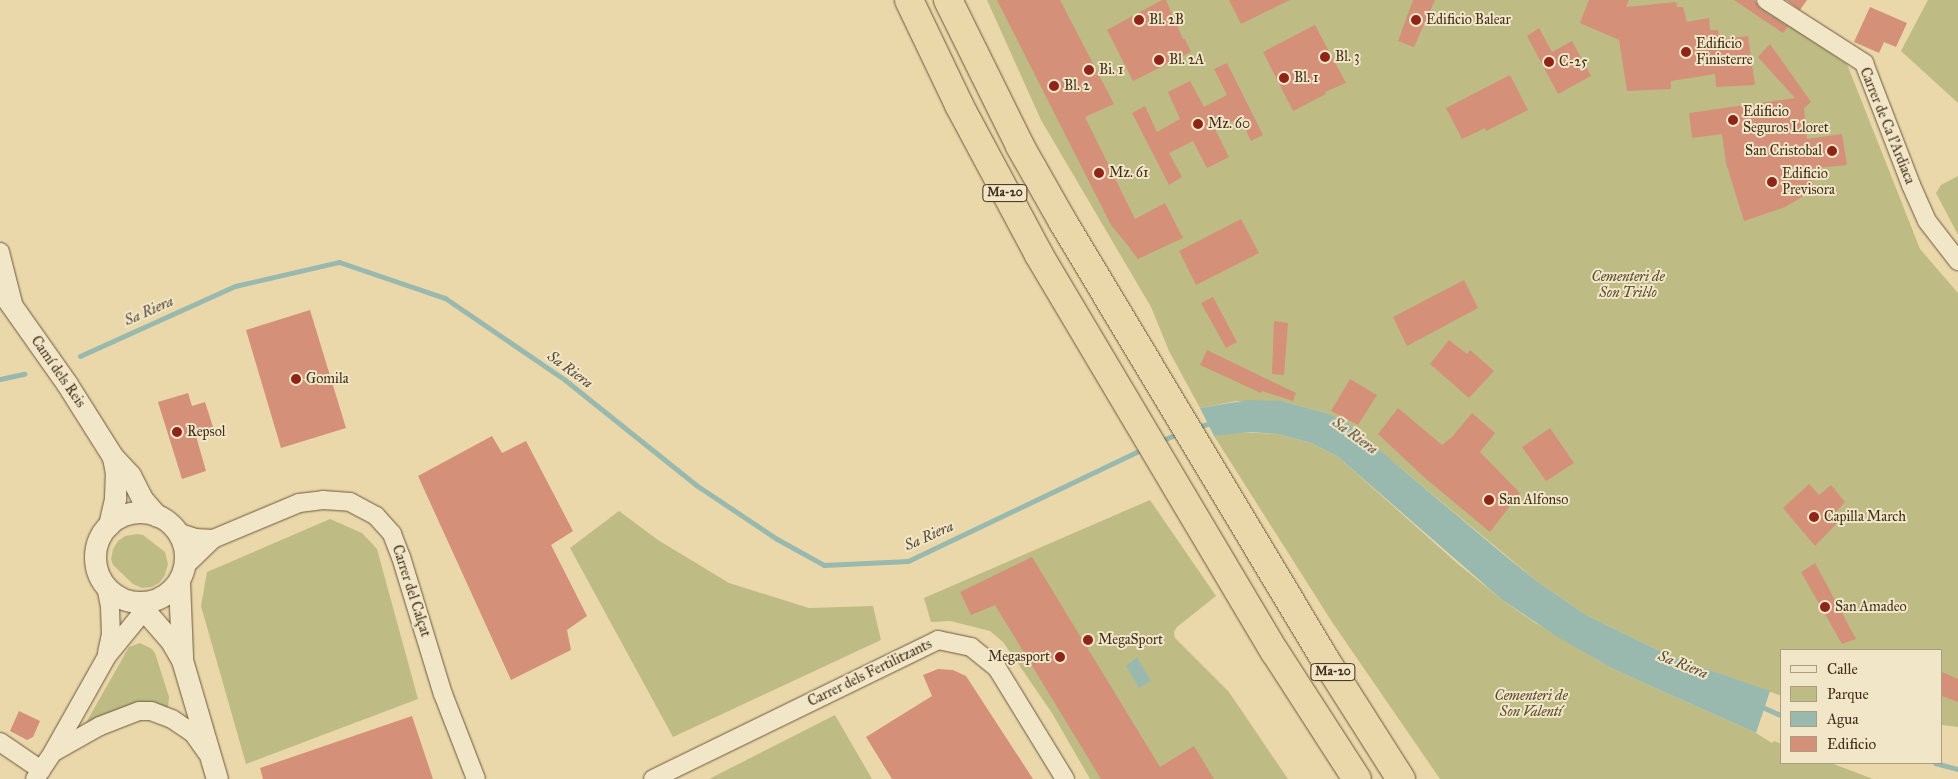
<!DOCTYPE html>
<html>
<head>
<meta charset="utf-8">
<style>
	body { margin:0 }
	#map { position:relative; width:1958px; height:779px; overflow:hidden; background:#ebd8aa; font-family:"IM FELL Great Primer",serif }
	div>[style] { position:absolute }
	.green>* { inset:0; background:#bebc84 }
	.water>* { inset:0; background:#99b9ae }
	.stream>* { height:5px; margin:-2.5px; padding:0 2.5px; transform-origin:2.5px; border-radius:2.5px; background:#99b9ae }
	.building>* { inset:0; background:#d49078 }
	.roads { filter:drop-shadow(0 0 1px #6c583c) drop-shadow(0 0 1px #6c583c) }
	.minor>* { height:18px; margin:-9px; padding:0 9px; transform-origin:9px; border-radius:9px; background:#f2e6c8 }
	.tertiary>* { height:21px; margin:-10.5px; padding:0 10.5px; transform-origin:10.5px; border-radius:10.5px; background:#f2e6c8 }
	.tertiary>.ring { margin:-10.5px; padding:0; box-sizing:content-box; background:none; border:21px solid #f2e6c8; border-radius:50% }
	.motorway>* { height:28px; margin:-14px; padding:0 14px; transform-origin:14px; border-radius:14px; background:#ebd8aa }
	.dots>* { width:14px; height:14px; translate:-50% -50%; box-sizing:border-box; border:2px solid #f2e6c8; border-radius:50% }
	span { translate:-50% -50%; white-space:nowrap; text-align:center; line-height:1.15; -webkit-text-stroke:4px #f2e6c8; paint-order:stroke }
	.shield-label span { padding:1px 4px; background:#f2e6c8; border:1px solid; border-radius:4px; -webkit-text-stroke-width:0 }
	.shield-label { font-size:12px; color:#412d18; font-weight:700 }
	.poi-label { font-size:14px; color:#412d18 }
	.left { translate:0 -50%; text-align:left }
	.right { translate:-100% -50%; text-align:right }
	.street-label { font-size:14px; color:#412d18 }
	.park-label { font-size:14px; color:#5a4a2e; font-style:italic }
	.water-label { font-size:15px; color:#534936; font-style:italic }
	.legend { position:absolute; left:1780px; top:649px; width:162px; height:115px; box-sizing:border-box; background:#f2e6c8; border:1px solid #ab9c82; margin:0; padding:6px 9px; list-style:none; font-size:15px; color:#412d18 }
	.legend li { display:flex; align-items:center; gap:10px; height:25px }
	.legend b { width:25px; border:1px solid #ab9c82 }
</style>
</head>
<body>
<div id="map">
	<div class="green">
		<i style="clip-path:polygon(987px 0,1750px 0,1847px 64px,1920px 249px,1958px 293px,1958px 727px,1942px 725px,1942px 650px,1782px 650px,1782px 696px,1672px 657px,1586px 615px,1538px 582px,1396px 464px,1326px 413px,1282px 401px,1237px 401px,1200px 408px,1169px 351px,1151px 307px,1041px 120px)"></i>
		<i style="clip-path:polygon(1928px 0,1958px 0,1958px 103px,1901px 51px)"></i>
		<i style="clip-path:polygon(1958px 176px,1958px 235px,1936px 193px,1941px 185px)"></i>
		<i style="clip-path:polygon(1238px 432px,1278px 434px,1311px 443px,1337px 456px,1457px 563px,1501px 599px,1534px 622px,1615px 670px,1756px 733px,1772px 743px,1774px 741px,1782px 744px,1782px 763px,1831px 763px,1873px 779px,1440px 779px,1332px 622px,1214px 436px)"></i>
		<i style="clip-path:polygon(1150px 500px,1216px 596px,1177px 627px,1174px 632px,1175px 638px,1229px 692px,1288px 779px,1090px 779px,1052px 713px,1003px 642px,990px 631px,950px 621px,931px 622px,924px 598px)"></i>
		<i style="clip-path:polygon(619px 511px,658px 540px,729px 583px,809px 608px,873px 606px,881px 640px,673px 737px,570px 548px)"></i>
		<i style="clip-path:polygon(330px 519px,362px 533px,377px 549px,418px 699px,246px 764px,201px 606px,207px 572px)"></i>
		<i style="clip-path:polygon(137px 534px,143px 535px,165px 552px,168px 564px,165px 575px,160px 582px,152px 587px,142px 588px,133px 584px,113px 565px,111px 559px,113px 549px,118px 541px,125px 536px)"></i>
		<i style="clip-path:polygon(140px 643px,152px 649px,155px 653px,169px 697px,168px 710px,83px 728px,129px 647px)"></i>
		<i style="clip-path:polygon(835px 715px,872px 779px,709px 779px)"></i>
	</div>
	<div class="water">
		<i style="clip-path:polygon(1248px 400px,1282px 401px,1326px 413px,1346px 422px,1503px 554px,1538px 582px,1586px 615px,1672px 657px,1770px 691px,1756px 733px,1615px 670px,1556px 636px,1501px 599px,1337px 456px,1311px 443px,1278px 434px,1250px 432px,1214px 436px,1200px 408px)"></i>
		<i style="clip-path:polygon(1137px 657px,1151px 681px,1139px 688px,1126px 666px)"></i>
	</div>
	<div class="stream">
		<i style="left:80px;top:356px;width:170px;rotate:-24.3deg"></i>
		<i style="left:235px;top:286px;width:107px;rotate:-13deg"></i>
		<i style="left:339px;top:262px;width:112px;rotate:18.8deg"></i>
		<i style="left:445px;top:298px;width:145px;rotate:34.3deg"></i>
		<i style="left:565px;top:380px;width:168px;rotate:38.7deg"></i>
		<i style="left:696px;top:485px;width:97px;rotate:33.7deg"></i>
		<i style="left:777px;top:539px;width:54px;rotate:29deg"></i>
		<i style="left:824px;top:565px;width:84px;rotate:-2.7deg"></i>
		<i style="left:908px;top:561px;width:263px;rotate:-25.5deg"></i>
		<i style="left:0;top:379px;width:25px;rotate:-12deg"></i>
		<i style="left:1195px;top:428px;width:19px;rotate:-18deg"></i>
		<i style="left:1160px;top:441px;width:22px;rotate:-22deg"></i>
		<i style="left:1760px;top:706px;width:24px;rotate:24deg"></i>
		<i style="left:1935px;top:763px;width:24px;rotate:15deg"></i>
	</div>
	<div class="building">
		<i style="clip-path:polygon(997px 0,1060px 0,1114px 104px,1085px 117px,1135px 219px,1165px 203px,1183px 238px,1138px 259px,1129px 247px,1111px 225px)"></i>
		<i style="clip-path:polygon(1162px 0,1166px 0,1183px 39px,1185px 39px,1191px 52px,1133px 81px,1107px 30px)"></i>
		<i style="clip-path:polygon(1229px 0,1290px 0,1241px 24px)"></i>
		<i style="clip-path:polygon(1413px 0,1435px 0,1414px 47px,1398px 41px)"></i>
		<i style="clip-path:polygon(1589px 0,1629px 0,1626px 7px,1676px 2px,1677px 7px,1683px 7px,1687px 22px,1709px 18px,1710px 30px,1718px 30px,1719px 39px,1748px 36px,1755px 85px,1716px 87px,1715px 74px,1671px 81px,1671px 89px,1627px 91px,1619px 40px,1580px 23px)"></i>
		<i style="clip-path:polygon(1734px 0,1755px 0,1760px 9px,1788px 27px,1783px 33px)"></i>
		<i style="clip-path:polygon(1786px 0,1807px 0,1800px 10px)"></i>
		<i style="clip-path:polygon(1870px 7px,1907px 23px,1896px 47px,1884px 42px,1879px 53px,1854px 42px)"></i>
		<i style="clip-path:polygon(1315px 25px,1346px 83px,1325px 92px,1326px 94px,1293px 111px,1263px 52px)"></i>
		<i style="clip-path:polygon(1539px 28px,1552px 52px,1572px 41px,1591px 76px,1558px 94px,1527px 36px)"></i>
		<i style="clip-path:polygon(1770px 44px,1811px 102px,1804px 108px,1807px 139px,1842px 134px,1847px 165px,1808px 169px,1814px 190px,1785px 207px,1744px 221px,1726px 163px,1722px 134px,1692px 138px,1689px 113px,1795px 98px,1758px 57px)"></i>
		<i style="clip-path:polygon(1227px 63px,1263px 135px,1251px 141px,1240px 118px,1215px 129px,1229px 157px,1207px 168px,1193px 141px,1169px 153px,1182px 177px,1169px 185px,1132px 113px,1145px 106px,1157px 132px,1180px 119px,1168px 92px,1190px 81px,1204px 107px,1227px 95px,1214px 69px)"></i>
		<i style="clip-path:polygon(1510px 75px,1528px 110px,1486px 131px,1485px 128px,1462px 139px,1446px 108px)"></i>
		<i style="clip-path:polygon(1241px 219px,1259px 253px,1196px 285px,1179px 251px)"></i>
		<i style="clip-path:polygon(1464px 280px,1478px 308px,1407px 346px,1393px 317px)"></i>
		<i style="clip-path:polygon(1213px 297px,1237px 342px,1226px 348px,1201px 303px)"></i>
		<i style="clip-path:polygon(310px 310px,346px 428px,281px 448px,246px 330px)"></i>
		<i style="clip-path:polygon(1274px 321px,1288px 323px,1284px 375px,1272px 374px)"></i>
		<i style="clip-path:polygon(1449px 340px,1467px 354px,1470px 350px,1494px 371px,1469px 398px,1430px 364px)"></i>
		<i style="clip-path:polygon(1207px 350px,1296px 393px,1293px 401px,1262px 391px,1261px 393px,1200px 365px)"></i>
		<i style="clip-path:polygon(1350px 379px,1377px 395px,1358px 425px,1331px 411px)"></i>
		<i style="clip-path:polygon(188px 393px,192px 406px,205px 402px,214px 430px,196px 436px,206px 471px,182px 479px,158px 402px)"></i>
		<i style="clip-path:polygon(1398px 408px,1442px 445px,1452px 437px,1472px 413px,1495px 433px,1480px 452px,1520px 493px,1490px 532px,1425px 478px,1378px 434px)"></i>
		<i style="clip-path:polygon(1550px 428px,1574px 463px,1546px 481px,1522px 447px)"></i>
		<i style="clip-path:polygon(492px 436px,502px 453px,526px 441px,573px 531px,551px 545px,587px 616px,567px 630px,571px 650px,511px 680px,418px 476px)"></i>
		<i style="clip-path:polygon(1809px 484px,1819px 495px,1831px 485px,1845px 502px,1834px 514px,1840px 520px,1815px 546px,1783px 508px)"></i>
		<i style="clip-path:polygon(1032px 557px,1160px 767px,1194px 746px,1214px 779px,1101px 779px,995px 605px,971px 615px,960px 592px)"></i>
		<i style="clip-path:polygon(1815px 563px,1856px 639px,1842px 644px,1801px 572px)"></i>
		<i style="clip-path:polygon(938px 669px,953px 670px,966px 676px,1033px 779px,892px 779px,866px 737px,932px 696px,923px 675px)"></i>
		<i style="clip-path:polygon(1942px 672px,1958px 679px,1958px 702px,1942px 696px)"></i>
		<i style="clip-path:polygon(19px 711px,40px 721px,33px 737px,27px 740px,10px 731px)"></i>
		<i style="clip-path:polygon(412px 716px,433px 779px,263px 779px,260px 768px)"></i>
	</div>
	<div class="roads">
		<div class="minor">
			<i style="left:1766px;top:0;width:117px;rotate:32.7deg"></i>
			<i style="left:1864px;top:63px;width:131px;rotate:68.9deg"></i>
			<i style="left:1911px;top:185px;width:39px;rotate:66deg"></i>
			<i style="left:1927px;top:221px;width:51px;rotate:52.2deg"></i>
			<i style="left:0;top:252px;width:53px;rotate:75.7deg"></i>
			<i style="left:177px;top:532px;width:19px;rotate:18deg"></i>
			<i style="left:195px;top:538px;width:18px;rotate:3deg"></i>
			<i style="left:184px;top:567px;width:40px;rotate:-44deg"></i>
			<i style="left:213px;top:539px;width:93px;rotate:-22.7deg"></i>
			<i style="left:299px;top:503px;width:24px;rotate:-7deg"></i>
			<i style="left:323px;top:500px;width:27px;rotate:4deg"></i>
			<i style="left:350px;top:502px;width:30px;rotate:28deg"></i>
			<i style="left:376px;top:516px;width:24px;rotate:48deg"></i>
			<i style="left:392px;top:534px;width:25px;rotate:69deg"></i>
			<i style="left:401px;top:557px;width:143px;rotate:73deg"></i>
			<i style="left:443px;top:694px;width:91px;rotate:68.8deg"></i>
			<i style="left:106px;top:586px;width:21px;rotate:79deg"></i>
			<i style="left:110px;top:607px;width:27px;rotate:88deg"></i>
			<i style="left:111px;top:634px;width:19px;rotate:102deg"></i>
			<i style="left:0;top:742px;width:50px;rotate:34.3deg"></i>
			<i style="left:54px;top:752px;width:53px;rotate:-29.5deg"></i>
			<i style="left:100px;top:726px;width:42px;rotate:-21deg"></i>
			<i style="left:139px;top:711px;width:12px"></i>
			<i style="left:151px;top:711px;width:22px;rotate:21deg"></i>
			<i style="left:172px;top:719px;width:25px;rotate:34deg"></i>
			<i style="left:193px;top:733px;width:24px;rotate:55deg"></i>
			<i style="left:35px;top:779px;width:32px;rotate:-56deg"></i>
			<i style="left:53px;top:752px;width:110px;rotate:-60.6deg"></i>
			<i style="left:107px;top:656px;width:71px;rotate:-50.7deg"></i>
			<i style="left:653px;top:779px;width:317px;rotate:-26deg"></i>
			<i style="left:938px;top:640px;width:34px;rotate:12deg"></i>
			<i style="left:971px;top:647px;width:33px;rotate:39deg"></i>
			<i style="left:997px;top:668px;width:130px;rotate:58.5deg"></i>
		</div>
		<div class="tertiary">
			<i style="left:0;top:289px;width:116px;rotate:54.8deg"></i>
			<i style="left:67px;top:384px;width:86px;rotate:57.8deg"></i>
			<i style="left:113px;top:457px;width:25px;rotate:47deg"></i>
			<i style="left:130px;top:475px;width:28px;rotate:63deg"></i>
			<i style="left:143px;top:500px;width:21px;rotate:49deg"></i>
			<i class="ring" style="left:95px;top:512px;width:69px;height:69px"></i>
			<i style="left:109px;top:525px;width:28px;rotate:-77deg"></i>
			<i style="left:115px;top:498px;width:25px;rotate:-88deg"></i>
			<i style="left:116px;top:473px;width:16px;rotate:-101deg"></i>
			<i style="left:179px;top:581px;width:76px;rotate:87.7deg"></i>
			<i style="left:138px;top:603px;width:50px;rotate:49deg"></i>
			<i style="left:171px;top:641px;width:22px;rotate:60deg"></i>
			<i style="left:182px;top:660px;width:124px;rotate:73.6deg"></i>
		</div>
		<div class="motorway">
			<i style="left:909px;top:0;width:116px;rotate:64.5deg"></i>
			<i style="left:959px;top:105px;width:170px;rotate:61.9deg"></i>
			<i style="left:1039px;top:255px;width:462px;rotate:59.3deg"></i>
			<i style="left:1275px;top:652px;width:151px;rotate:57.2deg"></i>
			<i style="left:948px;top:0;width:163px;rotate:63.7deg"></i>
			<i style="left:1020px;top:146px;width:87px;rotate:60.5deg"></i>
			<i style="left:1063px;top:222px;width:512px;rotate:59.07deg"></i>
			<i style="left:1326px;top:661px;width:140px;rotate:57.6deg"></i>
		</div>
	</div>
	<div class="dots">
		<i style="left:1139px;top:20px;background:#8f2418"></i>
		<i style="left:1416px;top:20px;background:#8f2418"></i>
		<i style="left:1686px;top:52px;background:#8f2418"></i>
		<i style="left:1325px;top:57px;background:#8f2418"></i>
		<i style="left:1159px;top:60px;background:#8f2418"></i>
		<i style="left:1549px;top:62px;background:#8f2418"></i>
		<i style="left:1089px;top:70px;background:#8f2418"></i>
		<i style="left:1284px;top:78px;background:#8f2418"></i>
		<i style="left:1054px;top:86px;background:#8f2418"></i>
		<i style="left:1733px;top:120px;background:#8f2418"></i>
		<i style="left:1198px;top:124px;background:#8f2418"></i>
		<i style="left:1832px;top:151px;background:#8f2418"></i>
		<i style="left:1099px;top:173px;background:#8f2418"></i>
		<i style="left:1772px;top:182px;background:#8f2418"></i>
		<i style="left:296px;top:379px;background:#8f2418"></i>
		<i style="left:177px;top:432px;background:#8f2418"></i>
		<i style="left:1489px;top:500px;background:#8f2418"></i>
		<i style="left:1814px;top:517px;background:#8f2418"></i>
		<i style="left:1825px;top:607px;background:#8f2418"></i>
		<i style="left:1088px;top:640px;background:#8f2418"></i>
		<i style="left:1060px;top:657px;background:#8f2418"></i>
	</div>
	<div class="shield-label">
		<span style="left:1005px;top:193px">Ma-20</span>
		<span style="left:1333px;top:672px">Ma-20</span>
	</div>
	<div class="poi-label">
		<span class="left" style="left:1149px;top:20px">Bl. 2B</span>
		<span class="left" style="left:1426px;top:20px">Edificio Balear</span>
		<span class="left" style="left:1696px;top:52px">Edificio<br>Finisterre</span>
		<span class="left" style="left:1335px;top:57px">Bl. 3</span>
		<span class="left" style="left:1169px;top:60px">Bl. 2A</span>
		<span class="left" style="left:1559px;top:62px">C-25</span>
		<span class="left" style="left:1099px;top:70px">Bi. 1</span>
		<span class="left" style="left:1294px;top:78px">Bl. 1</span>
		<span class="left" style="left:1064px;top:86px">Bl. 2</span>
		<span class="left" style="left:1743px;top:120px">Edificio<br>Seguros Lloret</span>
		<span class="left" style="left:1208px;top:124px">Mz. 60</span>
		<span class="right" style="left:1822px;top:151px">San Cristobal</span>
		<span class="left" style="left:1109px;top:173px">Mz. 61</span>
		<span class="left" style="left:1782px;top:182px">Edificio<br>Previsora</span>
		<span class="left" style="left:306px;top:379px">Gomila</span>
		<span class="left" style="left:187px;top:432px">Repsol</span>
		<span class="left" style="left:1499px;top:500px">San Alfonso</span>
		<span class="left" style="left:1824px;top:517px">Capilla March</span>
		<span class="left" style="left:1835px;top:607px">San Amadeo</span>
		<span class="left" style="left:1098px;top:640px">MegaSport</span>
		<span class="right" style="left:1050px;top:657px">Megasport</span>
	</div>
	<div class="street-label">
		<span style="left:1887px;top:126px;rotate:68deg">Carrer de Ca l'Ardiaca</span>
		<span style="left:58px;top:372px;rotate:55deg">Camí dels Reis</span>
		<span style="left:411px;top:591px;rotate:72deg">Carrer del Calçat</span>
		<span style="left:870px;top:673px;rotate:-26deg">Carrer dels Fertilitzants</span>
	</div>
	<div class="park-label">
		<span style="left:1628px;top:285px">Cementeri de<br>Son Tril·lo</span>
		<span style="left:1531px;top:704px">Cementeri de<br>Son Valentí</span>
	</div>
	<div class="water-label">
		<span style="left:149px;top:311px;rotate:-24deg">Sa Riera</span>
		<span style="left:570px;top:370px;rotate:36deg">Sa Riera</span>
		<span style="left:1355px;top:436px;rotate:36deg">Sa Riera</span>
		<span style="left:929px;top:536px;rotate:-24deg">Sa Riera</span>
		<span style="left:1683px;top:665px;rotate:22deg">Sa Riera</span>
	</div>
	<ul class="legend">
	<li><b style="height:6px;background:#f2e6c8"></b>Calle</li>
	<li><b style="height:14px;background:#bebc84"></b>Parque</li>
	<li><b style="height:14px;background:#99b9ae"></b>Agua</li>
	<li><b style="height:14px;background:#d49078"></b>Edificio</li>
	</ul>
</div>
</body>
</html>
